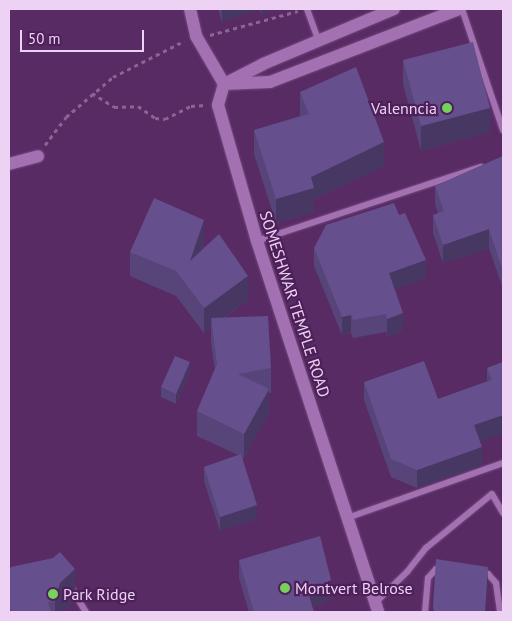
<!DOCTYPE html>
<html>
<head>
<meta charset="utf-8">
<style>
	body { margin:0 }
	#map { position:relative; width:512px; height:621px; overflow:hidden; background:#592b65; font-family:"PT Sans",sans-serif }
	div>[style] { position:absolute }
	.path>* { height:3px; margin-top:-1.5px; transform-origin:0; background:repeating-linear-gradient(90deg,#8b6395 0 4px,transparent 0 8px) }
	.roads { filter:drop-shadow(0 0 1px #72497c) drop-shadow(0 0 1px #72497c) }
	.service>* { height:6px; margin:-3px; padding:0 3px; transform-origin:3px; border-radius:3px; background:#a371b1 }
	.minor>* { height:12px; margin:-6px; padding:0 6px; transform-origin:6px; border-radius:6px; background:#a371b1 }
	.wall>* { inset:0; background:#574479 }
	.shaded-wall>* { inset:0; background:#473763 }
	.building>* { inset:0; background:#654f8d }
	.dots>* { width:14px; height:14px; translate:-50% -50%; box-sizing:border-box; border:2px solid #4e205a; border-radius:50% }
	span { translate:-50% -50%; white-space:nowrap; text-align:center; line-height:1.15; -webkit-text-stroke:4.5px #4e205a; paint-order:stroke }
	.poi-label { font-size:16px; color:#edd2f4 }
	.right { translate:-100% -50%; text-align:right }
	.left { translate:0 -50%; text-align:left }
	.street-label { font-size:16px; color:#edd2f4 }
	.frame { position:absolute; inset:0; border:10px solid #edd2f4; pointer-events:none }
	.scale { position:absolute; left:20px; top:30px; width:124px; height:22px; box-sizing:border-box; border:2px solid #edd2f4; border-top:0; padding-left:6px; font-size:15px; line-height:18px; white-space:nowrap; color:#edd2f4; -webkit-text-stroke:4px #4e205a; paint-order:stroke }
</style>
</head>
<body>
<div id="map">
	<div class="path">
		<i style="left:210px;top:35px;width:91px;rotate:-15.3deg"></i>
		<i style="left:92px;top:93px;width:26px;rotate:32deg"></i>
		<i style="left:114px;top:107px;width:24px;rotate:-2deg"></i>
		<i style="left:138px;top:106px;width:21px;rotate:35deg"></i>
		<i style="left:155px;top:118px;width:10px;rotate:6deg"></i>
		<i style="left:165px;top:119px;width:29px;rotate:-27deg"></i>
		<i style="left:191px;top:106px;width:14px;rotate:-4deg"></i>
		<i style="left:45px;top:145px;width:35px;rotate:-53deg"></i>
		<i style="left:66px;top:117px;width:62px;rotate:-40.4deg"></i>
		<i style="left:113px;top:77px;width:80px;rotate:-26.9deg"></i>
	</div>
	<div class="roads">
		<div class="service">
			<i style="left:307px;top:9px;width:33px;rotate:70deg"></i>
			<i style="left:462px;top:9px;width:128px;rotate:71.3deg"></i>
			<i style="left:257px;top:241px;width:236px;rotate:-18.3deg"></i>
			<i style="left:347px;top:518px;width:165px;rotate:-19.4deg"></i>
			<i style="left:481px;top:573px;width:7px;rotate:8deg"></i>
			<i style="left:488px;top:574px;width:12px;rotate:48deg"></i>
			<i style="left:496px;top:583px;width:29px;rotate:82deg"></i>
			<i style="left:69px;top:584px;width:33px;rotate:59deg"></i>
			<i style="left:375px;top:603px;width:45px;rotate:-44.1deg"></i>
			<i style="left:407px;top:572px;width:31px;rotate:-52deg"></i>
			<i style="left:426px;top:548px;width:85px;rotate:-39.3deg"></i>
			<i style="left:492px;top:494px;width:22px;rotate:60deg"></i>
			<i style="left:425px;top:612px;width:34px;rotate:-85deg"></i>
			<i style="left:428px;top:578px;width:12px;rotate:-48deg"></i>
			<i style="left:436px;top:569px;width:7px;rotate:8deg"></i>
		</div>
		<div class="minor">
			<i style="left:190px;top:9px;width:28px;rotate:77deg"></i>
			<i style="left:196px;top:36px;width:56px;rotate:59.7deg"></i>
			<i style="left:224px;top:84px;width:22px;rotate:106deg"></i>
			<i style="left:218px;top:105px;width:141px;rotate:74deg"></i>
			<i style="left:257px;top:241px;width:390px;rotate:71.9deg"></i>
			<i style="left:228px;top:82px;width:39px;rotate:-27deg"></i>
			<i style="left:263px;top:64px;width:142px;rotate:-22.8deg"></i>
			<i style="left:224px;top:84px;width:46px;rotate:-2.5deg"></i>
			<i style="left:270px;top:82px;width:203px;rotate:-21.1deg"></i>
			<i style="left:9px;top:164px;width:30px;rotate:-15deg"></i>
		</div>
	</div>
	<div class="wall">
		<i style="clip-path:polygon(218px 9px,276px 9px,261px 14px,259px 9px,222px 22px)"></i>
		<i style="clip-path:polygon(403px 60px,490px 132px,421px 151px,403px 84px)"></i>
		<i style="clip-path:polygon(300px 92px,384px 166px,314px 199px,314px 212px,276px 223px,254px 154px,254px 130px,300px 116px)"></i>
		<i style="clip-path:polygon(503px 156px,503px 289px,489px 248px,443px 263px,433px 233px,433px 215px,438px 213px,435px 204px,435px 186px)"></i>
		<i style="clip-path:polygon(204px 245px,203px 249px,248px 300px,224px 318px,271px 368px,271px 393px,269px 393px,269px 413px,244px 458px,242px 457px,257px 519px,220px 531px,204px 481px,204px 467px,238px 455px,197px 436px,197px 411px,215px 370px,211px 343px,211px 327px,204px 333px,176px 296px,130px 276px,130px 252px)"></i>
		<i style="clip-path:polygon(314px 248px,426px 278px,394px 289px,403px 331px,387px 337px,386px 332px,353px 338px,351px 333px,342px 335px,314px 266px)"></i>
		<i style="clip-path:polygon(503px 362px,503px 434px,480px 441px,482px 465px,417px 488px,391px 477px,364px 400px,364px 382px,438px 399px,487px 381px,487px 368px)"></i>
		<i style="clip-path:polygon(190px 372px,176px 404px,161px 397px,161px 387px)"></i>
		<i style="clip-path:polygon(239px 560px,331px 598px,313px 608px,314px 612px,249px 612px,239px 578px)"></i>
		<i style="clip-path:polygon(9px 570px,75px 601px,63px 612px,9px 612px)"></i>
	</div>
	<div class="shaded-wall">
		<i style="clip-path:polygon(222px 9px,259px 9px,222px 22px)"></i>
		<i style="clip-path:polygon(261px 9px,276px 9px,261px 14px)"></i>
		<i style="clip-path:polygon(490px 108px,490px 132px,421px 151px,421px 126px)"></i>
		<i style="clip-path:polygon(384px 142px,384px 166px,314px 199px,314px 212px,276px 223px,276px 199px,311px 177px)"></i>
		<i style="clip-path:polygon(204px 220px,204px 245px,190px 285px,190px 261px)"></i>
		<i style="clip-path:polygon(489px 229px,489px 248px,443px 263px,443px 245px)"></i>
		<i style="clip-path:polygon(426px 260px,426px 278px,389px 291px,389px 273px)"></i>
		<i style="clip-path:polygon(248px 276px,248px 300px,212px 326px,211px 318px,211px 327px,204px 333px,204px 308px)"></i>
		<i style="clip-path:polygon(403px 313px,403px 331px,387px 337px,387px 319px)"></i>
		<i style="clip-path:polygon(351px 315px,351px 333px,342px 335px,342px 317px)"></i>
		<i style="clip-path:polygon(190px 362px,190px 372px,176px 404px,176px 394px)"></i>
		<i style="clip-path:polygon(269px 389px,269px 413px,244px 458px,244px 434px)"></i>
		<i style="clip-path:polygon(503px 415px,503px 434px,474px 443px,474px 425px)"></i>
		<i style="clip-path:polygon(482px 447px,482px 465px,417px 488px,417px 470px)"></i>
		<i style="clip-path:polygon(257px 505px,257px 519px,220px 531px,220px 517px)"></i>
		<i style="clip-path:polygon(488px 567px,488px 585px,486px 612px,485px 612px)"></i>
		<i style="clip-path:polygon(75px 569px,75px 601px,63px 612px,55px 612px,55px 601px,60px 583px)"></i>
		<i style="clip-path:polygon(331px 580px,331px 598px,308px 611px,308px 592px)"></i>
	</div>
	<div class="building">
		<i style="clip-path:polygon(473px 42px,490px 108px,421px 126px,403px 60px)"></i>
		<i style="clip-path:polygon(356px 67px,384px 142px,311px 177px,314px 188px,276px 199px,254px 130px,309px 114px,300px 92px)"></i>
		<i style="clip-path:polygon(503px 156px,503px 271px,489px 229px,443px 245px,433px 215px,444px 211px,435px 186px)"></i>
		<i style="clip-path:polygon(154px 198px,204px 220px,190px 261px,219px 234px,248px 276px,204px 308px,176px 271px,130px 252px)"></i>
		<i style="clip-path:polygon(394px 203px,399px 215px,405px 213px,426px 260px,389px 273px,403px 313px,387px 319px,386px 314px,353px 320px,351px 315px,342px 317px,314px 248px,326px 225px)"></i>
		<i style="clip-path:polygon(268px 316px,271px 368px,238px 374px,269px 389px,244px 434px,197px 411px,217px 364px,211px 318px)"></i>
		<i style="clip-path:polygon(175px 356px,190px 362px,176px 394px,161px 387px)"></i>
		<i style="clip-path:polygon(424px 361px,438px 399px,492px 380px,487px 368px,503px 362px,503px 415px,474px 425px,482px 447px,417px 470px,391px 459px,364px 382px)"></i>
		<i style="clip-path:polygon(241px 454px,257px 505px,220px 517px,204px 467px)"></i>
		<i style="clip-path:polygon(320px 536px,331px 580px,308px 592px,314px 612px,254px 612px,239px 560px)"></i>
		<i style="clip-path:polygon(60px 552px,75px 569px,60px 583px,55px 601px,48px 602px,51px 612px,13px 612px,9px 608px,9px 570px,11px 567px,53px 558px)"></i>
		<i style="clip-path:polygon(436px 559px,488px 567px,485px 612px,434px 612px,433px 607px)"></i>
	</div>
	<div class="dots">
		<i style="left:447px;top:108px;background:#76d25a"></i>
		<i style="left:285px;top:588px;background:#76d25a"></i>
		<i style="left:53px;top:594px;background:#76d25a"></i>
	</div>
	<div class="poi-label">
		<span class="right" style="left:437px;top:108px">Valenncia</span>
		<span class="left" style="left:295px;top:588px">Montvert Belrose</span>
		<span class="left" style="left:63px;top:594px">Park Ridge</span>
	</div>
	<div class="street-label">
		<span style="left:295px;top:304px;rotate:72deg">SOMESHWAR TEMPLE ROAD</span>
	</div>
	<div class="frame"></div>
	<div class="scale">50 m</div>
</div>
</body>
</html>
